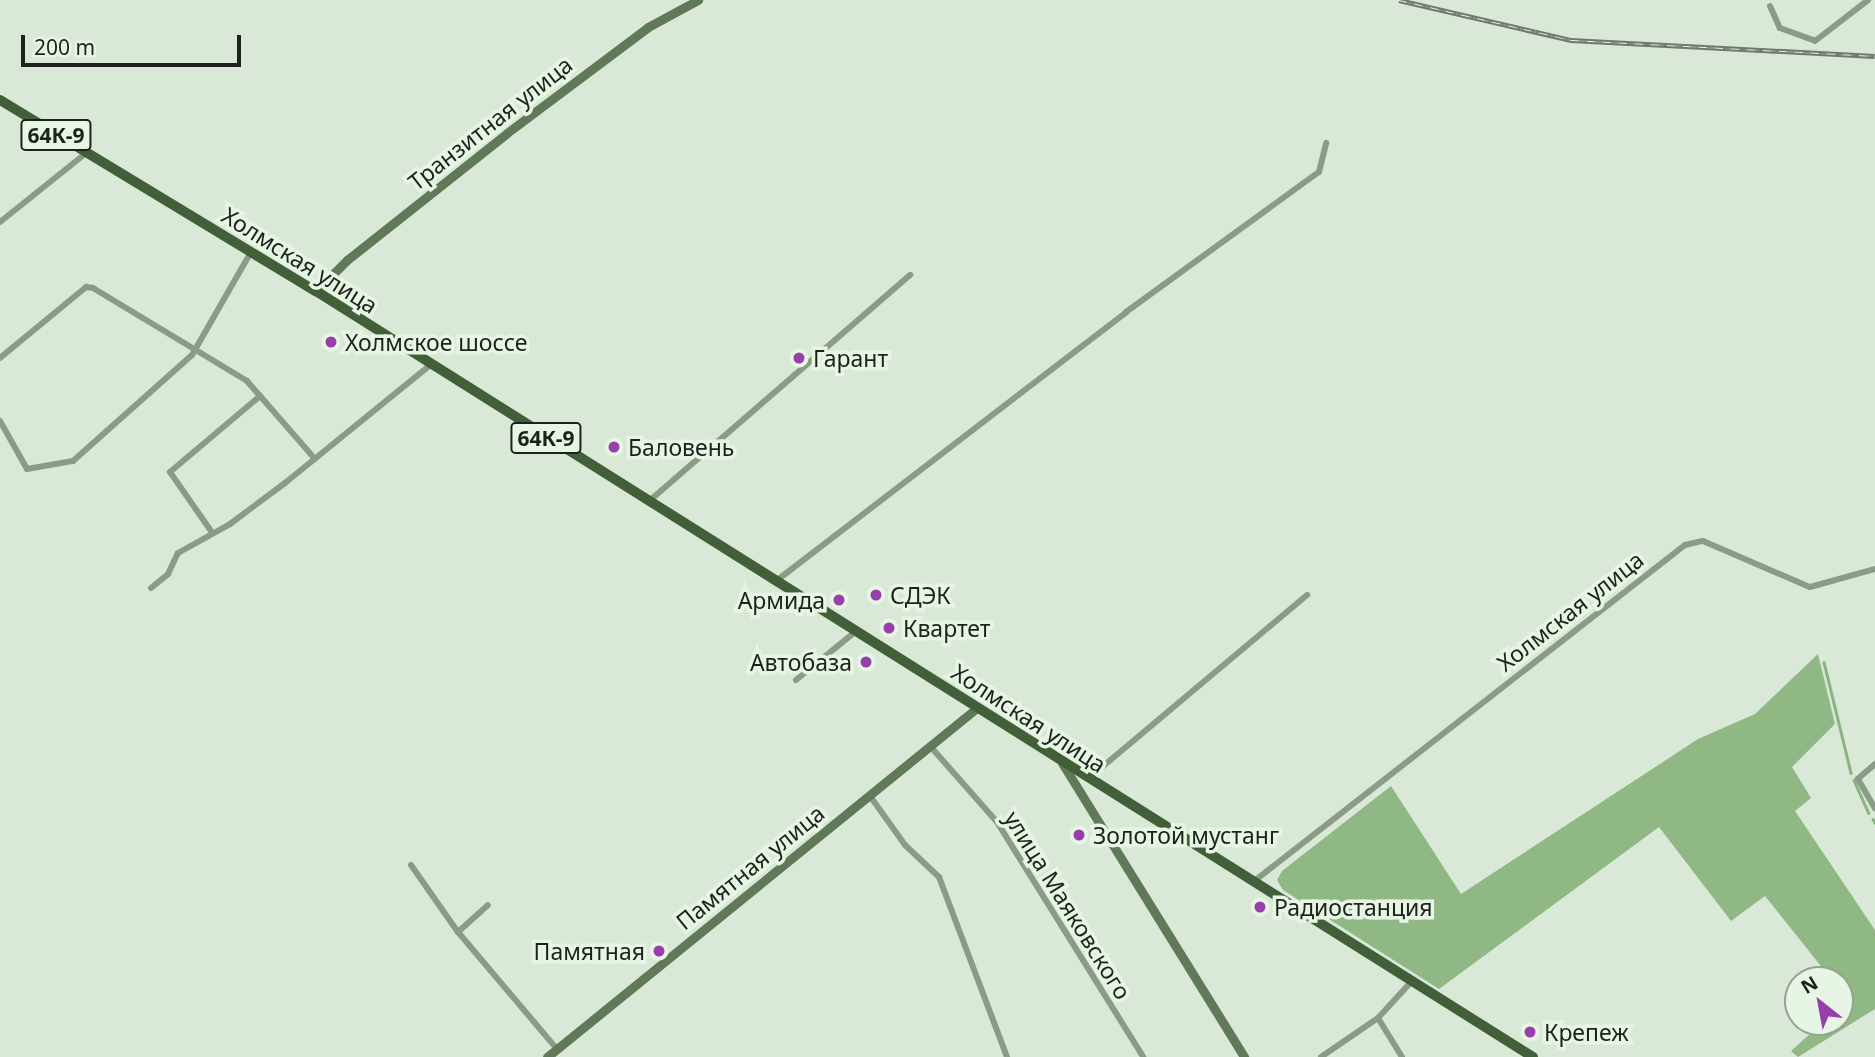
<!DOCTYPE html>
<html>
<head>
<meta charset="utf-8">
<style>
	body { margin:0 }
	#map { position:relative; width:1875px; height:1057px; overflow:hidden; background:#dae9d7; font-family:"Noto Sans",sans-serif }
	div>[style] { position:absolute }
	.forest>* { inset:0; background:#90b885 }
	.stream>* { height:2.5px; margin:-1.25px; padding:0 1.25px; transform-origin:1.25px; border-radius:1.25px; background:#8bb381 }
	.street>* { height:6px; margin:-3px; padding:0 3px; transform-origin:3px; border-radius:3px; background:#8a9c86 }
	.secondary>* { height:9px; margin:-4.5px; padding:0 4.5px; transform-origin:4.5px; border-radius:4.5px; background:#5f7959 }
	.primary>* { height:10px; margin:-5px; padding:0 5px; transform-origin:5px; border-radius:5px; background:#416039 }
	.rail>* { height:5px; margin-top:-2.5px; transform-origin:0; background:repeating-linear-gradient(90deg,#e7f6e4 0 8px,#6f796d 0 16px); box-sizing:border-box; border-block:2px solid #6f796d }
	.dots>* { width:19px; height:19px; translate:-50% -50%; box-sizing:border-box; border:4px solid #e7f6e4; border-radius:50% }
	span { translate:-50% -50%; white-space:nowrap; text-align:center; line-height:1.15; -webkit-text-stroke:7px #e7f6e4; paint-order:stroke }
	.shield-label span { padding:2px 5px; background:#e7f6e4; border:2px solid; border-radius:5px; -webkit-text-stroke-width:0 }
	.shield-label { font-size:21px; color:#1d231c; font-weight:700 }
	.street-label { font-size:23px; color:#1d231c }
	.poi-label { font-size:23px; color:#1d231c }
	.left { translate:0 -50%; text-align:left }
	.right { translate:-100% -50%; text-align:right }
	.north { position:absolute; left:1784px; top:966px; width:70px; height:70px; box-sizing:border-box; background:#e7f6e4; border:2px solid #96a294; border-radius:50%; rotate:329deg; font-size:19px; font-weight:700; line-height:28px; text-align:center; color:#1d231c }
	.north::after { content:''; display:block; margin:auto; width:24px; height:32px; background:#9740ac; clip-path:polygon(50% 0,100% 100%,50% 72%,0 100%) }
	.scale { position:absolute; left:21px; top:35px; width:220px; height:32px; box-sizing:border-box; border:4px solid #1d231c; border-top:0; padding-left:9px; font-size:21px; line-height:24px; white-space:nowrap; color:#1d231c; -webkit-text-stroke:5px #e7f6e4; paint-order:stroke }
</style>
</head>
<body>
<div id="map">
	<div class="forest">
		<i style="clip-path:polygon(1818px 654px,1835px 724px,1792px 767px,1811px 798px,1795px 811px,1875px 930px,1875px 1009px,1798px 1057px,1791px 1051px,1823px 1022px,1840px 1022px,1840px 1006px,1848px 999px,1840px 989px,1840px 980px,1832px 980px,1765px 896px,1731px 921px,1659px 827px,1439px 989px,1283px 890px,1277px 880px,1282px 871px,1391px 786px,1461px 894px,1698px 739px,1755px 714px)"></i>
	</div>
	<div class="stream">
		<i style="left:1824px;top:662px;width:114px;rotate:76.3deg"></i>
		<i style="left:1854px;top:780px;width:36px;rotate:66deg"></i>
		<i style="left:1873px;top:819px;width:4px;rotate:63deg"></i>
	</div>
	<div class="street">
		<i style="left:1770px;top:6px;width:24px;rotate:66deg"></i>
		<i style="left:1780px;top:28px;width:37px;rotate:20deg"></i>
		<i style="left:1815px;top:41px;width:67px;rotate:-37.7deg"></i>
		<i style="left:0;top:222px;width:110px;rotate:-38.7deg"></i>
		<i style="left:0;top:358px;width:112px;rotate:-39.5deg"></i>
		<i style="left:86px;top:287px;width:7px;rotate:8deg"></i>
		<i style="left:93px;top:288px;width:180px;rotate:31.1deg"></i>
		<i style="left:247px;top:381px;width:103px;rotate:48.9deg"></i>
		<i style="left:0;top:421px;width:55px;rotate:60.6deg"></i>
		<i style="left:27px;top:469px;width:47px;rotate:-9.9deg"></i>
		<i style="left:73px;top:461px;width:159px;rotate:-41.7deg"></i>
		<i style="left:192px;top:355px;width:119px;rotate:-60.2deg"></i>
		<i style="left:648px;top:502px;width:347px;rotate:-40.9deg"></i>
		<i style="left:211px;top:531px;width:72px;rotate:-124.8deg"></i>
		<i style="left:170px;top:472px;width:118px;rotate:-40.2deg"></i>
		<i style="left:776px;top:581px;width:441px;rotate:-37.5deg"></i>
		<i style="left:1126px;top:312px;width:238px;rotate:-36deg"></i>
		<i style="left:1319px;top:172px;width:30px;rotate:-76deg"></i>
		<i style="left:151px;top:588px;width:22px;rotate:-39deg"></i>
		<i style="left:168px;top:574px;width:23px;rotate:-65deg"></i>
		<i style="left:178px;top:553px;width:60px;rotate:-29.1deg"></i>
		<i style="left:230px;top:524px;width:69px;rotate:-36.7deg"></i>
		<i style="left:285px;top:483px;width:187px;rotate:-39.1deg"></i>
		<i style="left:796px;top:680px;width:77px;rotate:-39.2deg"></i>
		<i style="left:930px;top:746px;width:101px;rotate:48.6deg"></i>
		<i style="left:997px;top:822px;width:277px;rotate:58.1deg"></i>
		<i style="left:1875px;top:764px;width:23px;rotate:139deg"></i>
		<i style="left:1858px;top:779px;width:34px;rotate:60deg"></i>
		<i style="left:1089px;top:778px;width:285px;rotate:-40deg"></i>
		<i style="left:870px;top:796px;width:60px;rotate:54.5deg"></i>
		<i style="left:905px;top:845px;width:47px;rotate:43.3deg"></i>
		<i style="left:939px;top:877px;width:192px;rotate:69.3deg"></i>
		<i style="left:411px;top:865px;width:82px;rotate:55deg"></i>
		<i style="left:458px;top:932px;width:153px;rotate:49.8deg"></i>
		<i style="left:1253px;top:882px;width:548px;rotate:-37.96deg"></i>
		<i style="left:1685px;top:545px;width:18px;rotate:-13deg"></i>
		<i style="left:1703px;top:541px;width:116px;rotate:23.3deg"></i>
		<i style="left:1810px;top:587px;width:67px;rotate:-15.5deg"></i>
		<i style="left:458px;top:932px;width:40px;rotate:-42deg"></i>
		<i style="left:1378px;top:1018px;width:46px;rotate:58.4deg"></i>
		<i style="left:1321px;top:1057px;width:69px;rotate:-34.4deg"></i>
		<i style="left:1378px;top:1018px;width:49px;rotate:-47.5deg"></i>
	</div>
	<div class="secondary">
		<i style="left:316px;top:291px;width:44px;rotate:-45deg"></i>
		<i style="left:347px;top:260px;width:204px;rotate:-38.4deg"></i>
		<i style="left:507px;top:133px;width:176px;rotate:-36.9deg"></i>
		<i style="left:648px;top:27px;width:57px;rotate:-28.4deg"></i>
		<i style="left:1062px;top:763px;width:346px;rotate:58.2deg"></i>
		<i style="left:547px;top:1057px;width:555px;rotate:-39.08deg"></i>
	</div>
	<div class="primary">
		<i style="left:0;top:100px;width:369px;rotate:31.2deg"></i>
		<i style="left:316px;top:291px;width:1438px;rotate:32.19deg"></i>
	</div>
	<div class="rail">
		<i style="left:1399px;top:0;width:177px;rotate:13.1deg"></i>
		<i style="left:1571px;top:40px;width:304px;rotate:3deg"></i>
	</div>
	<div class="dots">
		<i style="left:331px;top:342px;background:#9740ac"></i>
		<i style="left:799px;top:358px;background:#9740ac"></i>
		<i style="left:614px;top:447px;background:#9740ac"></i>
		<i style="left:876px;top:595px;background:#9740ac"></i>
		<i style="left:839px;top:600px;background:#9740ac"></i>
		<i style="left:889px;top:628px;background:#9740ac"></i>
		<i style="left:866px;top:662px;background:#9740ac"></i>
		<i style="left:1079px;top:835px;background:#9740ac"></i>
		<i style="left:1260px;top:907px;background:#9740ac"></i>
		<i style="left:659px;top:951px;background:#9740ac"></i>
		<i style="left:1530px;top:1032px;background:#9740ac"></i>
	</div>
	<div class="shield-label">
		<span style="left:56px;top:135px">64К-9</span>
		<span style="left:546px;top:438px">64К-9</span>
	</div>
	<div class="street-label">
		<span style="left:490px;top:123px;rotate:-38deg">Транзитная улица</span>
		<span style="left:300px;top:260px;rotate:32deg">Холмская улица</span>
		<span style="left:1570px;top:611px;rotate:-38deg">Холмская улица</span>
		<span style="left:1029px;top:718px;rotate:33deg">Холмская улица</span>
		<span style="left:750px;top:867px;rotate:-39deg">Памятная улица</span>
		<span style="left:1068px;top:905px;rotate:58deg">улица Маяковского</span>
	</div>
	<div class="poi-label">
		<span class="left" style="left:345px;top:342px">Холмское шоссе</span>
		<span class="left" style="left:813px;top:358px">Гарант</span>
		<span class="left" style="left:628px;top:447px">Баловень</span>
		<span class="left" style="left:890px;top:595px">СДЭК</span>
		<span class="right" style="left:825px;top:600px">Армида</span>
		<span class="left" style="left:903px;top:628px">Квартет</span>
		<span class="right" style="left:852px;top:662px">Автобаза</span>
		<span class="left" style="left:1093px;top:835px">Золотой мустанг</span>
		<span class="left" style="left:1274px;top:907px">Радиостанция</span>
		<span class="right" style="left:645px;top:951px">Памятная</span>
		<span class="left" style="left:1544px;top:1032px">Крепеж</span>
	</div>
	<div class="north">N</div>
	<div class="scale">200 m</div>
</div>
</body>
</html>
